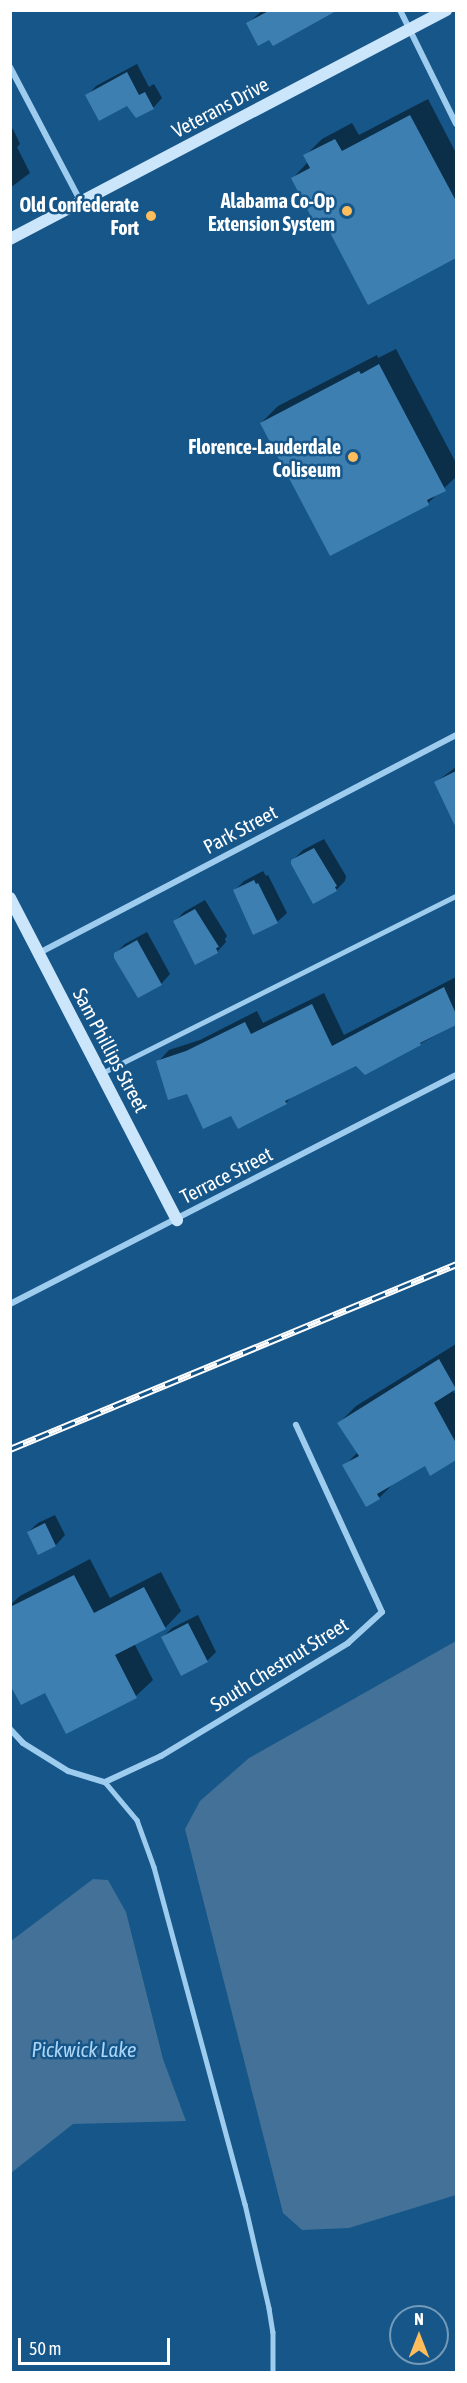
<!DOCTYPE html>
<html>
<head>
<meta charset="utf-8">
<style>
	body { margin:0 }
	#map { position:relative; width:467px; height:2383px; overflow:hidden; background:#165689; font-family:"Asap Condensed",sans-serif }
	div>[style] { position:absolute }
	.water>* { inset:0; background:#437197 }
	.shadow>* { inset:0; background:#0007 }
	.building>* { inset:0; background:#3e7fb2 }
	.lane>* { height:4.5px; margin:-2.25px; padding:0 2.25px; transform-origin:2.25px; border-radius:2.25px; background:#9eccee }
	.street>* { height:6px; margin:-3px; padding:0 3px; transform-origin:3px; border-radius:3px; background:#9eccee }
	.secondary>* { height:12px; margin:-6px; padding:0 6px; transform-origin:6px; border-radius:6px; background:#cbe5fa }
	.rail>* { height:7px; margin-top:-3.5px; transform-origin:0; background:repeating-linear-gradient(90deg,#165689 0 14px,#fff 0 28px); box-sizing:border-box; border-block:2px solid #fff }
	.dots>* { width:16px; height:16px; translate:-50% -50%; box-sizing:border-box; border:3px solid #165689; border-radius:50% }
	span { translate:-50% -50%; white-space:nowrap; text-align:center; line-height:1.15; -webkit-text-stroke:5px #165689; paint-order:stroke }
	.street-label { font-size:20px; color:#fff }
	.poi-label { font-size:20px; color:#fff; font-weight:700 }
	.right { translate:-100% -50%; text-align:right }
	.water-label { font-size:21px; color:#aad5f6; font-style:italic }
	.frame { position:absolute; inset:0; border:12px solid #fff; pointer-events:none }
	.north { position:absolute; left:389px; top:2305px; width:60px; height:60px; box-sizing:border-box; background:#165689; border:2px solid #739ab8; border-radius:50%; rotate:0deg; font-size:16px; font-weight:700; line-height:24px; text-align:center; color:#fff }
	.north::after { content:''; display:block; margin:auto; width:21px; height:27px; background:#ffbd5c; clip-path:polygon(50% 0,100% 100%,50% 72%,0 100%) }
	.scale { position:absolute; left:18px; top:2338px; width:152px; height:27px; box-sizing:border-box; border:3px solid #fff; border-top:0; padding-left:8px; font-size:18px; line-height:21px; white-space:nowrap; color:#fff; -webkit-text-stroke:4px #165689; paint-order:stroke }
</style>
</head>
<body>
<div id="map">
	<div class="water">
		<i style="clip-path:polygon(456px 1641px,456px 2195px,349px 2228px,302px 2230px,283px 2213px,185px 1829px,200px 1801px,249px 1758px)"></i>
		<i style="clip-path:polygon(93px 1879px,108px 1880px,126px 1912px,163px 2059px,186px 2121px,73px 2124px,11px 2173px,11px 1941px)"></i>
	</div>
	<div class="shadow">
		<i style="clip-path:polygon(263px 10px,331px 10px,270px 38px,248px 23px)"></i>
		<i style="clip-path:polygon(137px 64px,149px 87px,154px 84px,162px 98px,153px 108px,87px 96px,96px 86px)"></i>
		<i style="clip-path:polygon(428px 99px,456px 153px,456px 257px,369px 303px,327px 223px,293px 178px,308px 162px,305px 156px,322px 139px,352px 123px,359px 135px)"></i>
		<i style="clip-path:polygon(13px 129px,20px 144px,17px 147px,30px 173px,10px 188px,10px 130px)"></i>
		<i style="clip-path:polygon(396px 349px,456px 463px,456px 477px,428px 503px,261px 423px,278px 406px,377px 355px,378px 358px)"></i>
		<i style="clip-path:polygon(456px 767px,456px 823px,436px 782px)"></i>
		<i style="clip-path:polygon(324px 839px,346px 876px,345px 881px,336px 890px,293px 860px,303px 850px)"></i>
		<i style="clip-path:polygon(263px 871px,266px 876px,268px 875px,287px 913px,277px 922px,235px 890px,244px 881px)"></i>
		<i style="clip-path:polygon(205px 900px,227px 936px,225px 939px,226px 942px,217px 952px,175px 921px,184px 912px)"></i>
		<i style="clip-path:polygon(147px 932px,170px 974px,161px 984px,116px 953px,125px 944px)"></i>
		<i style="clip-path:polygon(456px 977px,456px 1024px,420px 1044px,356px 1065px,293px 1095px,286px 1103px,238px 1127px,232px 1114px,188px 1092px,158px 1062px,169px 1050px,200px 1040px,257px 1011px,263px 1023px,324px 993px,344px 1035px)"></i>
		<i style="clip-path:polygon(456px 1344px,456px 1387px,453px 1390px,456px 1397px,456px 1459px,431px 1473px,425px 1464px,396px 1481px,379px 1498px,344px 1466px,358px 1452px,339px 1423px,356px 1406px)"></i>
		<i style="clip-path:polygon(55px 1515px,65px 1535px,56px 1545px,38px 1553px,28px 1532px,38px 1523px)"></i>
		<i style="clip-path:polygon(90px 1559px,110px 1598px,161px 1572px,181px 1611px,165px 1628px,134px 1643px,153px 1680px,136px 1696px,67px 1732px,10px 1625px,10px 1605px,20px 1596px)"></i>
		<i style="clip-path:polygon(198px 1615px,216px 1652px,207px 1661px,163px 1637px,172px 1628px)"></i>
	</div>
	<div class="building">
		<i style="clip-path:polygon(270px 10px,338px 10px,273px 46px,269px 40px,258px 46px,246px 23px)"></i>
		<i style="clip-path:polygon(127px 72px,139px 95px,145px 92px,154px 109px,136px 118px,127px 106px,99px 121px,85px 95px)"></i>
		<i style="clip-path:polygon(410px 115px,456px 201px,456px 258px,368px 305px,326px 225px,318px 230px,291px 178px,310px 168px,303px 155px,335px 139px,342px 151px)"></i>
		<i style="clip-path:polygon(379px 364px,446px 491px,427px 500px,429px 505px,330px 556px,260px 423px,359px 371px,361px 374px)"></i>
		<i style="clip-path:polygon(456px 771px,456px 828px,434px 782px)"></i>
		<i style="clip-path:polygon(314px 848px,337px 886px,335px 887px,337px 891px,313px 904px,291px 864px,291px 860px)"></i>
		<i style="clip-path:polygon(254px 880px,256px 884px,258px 883px,278px 923px,253px 935px,233px 890px)"></i>
		<i style="clip-path:polygon(195px 909px,219px 947px,216px 948px,218px 953px,195px 965px,173px 921px)"></i>
		<i style="clip-path:polygon(137px 940px,162px 985px,138px 998px,114px 958px,114px 953px)"></i>
		<i style="clip-path:polygon(444px 987px,456px 1014px,456px 1025px,420px 1043px,421px 1045px,365px 1075px,356px 1066px,285px 1101px,287px 1104px,238px 1129px,231px 1116px,203px 1129px,187px 1094px,168px 1100px,156px 1061px,186px 1051px,245px 1022px,251px 1034px,312px 1004px,332px 1046px)"></i>
		<i style="clip-path:polygon(439px 1359px,456px 1389px,434px 1403px,456px 1443px,456px 1460px,430px 1476px,425px 1466px,377px 1494px,380px 1499px,366px 1507px,342px 1465px,359px 1456px,337px 1423px)"></i>
		<i style="clip-path:polygon(45px 1523px,56px 1546px,38px 1555px,27px 1532px)"></i>
		<i style="clip-path:polygon(74px 1575px,94px 1613px,144px 1587px,166px 1629px,115px 1655px,137px 1698px,66px 1734px,45px 1693px,21px 1705px,10px 1685px,10px 1607px)"></i>
		<i style="clip-path:polygon(188px 1623px,208px 1662px,181px 1676px,161px 1637px)"></i>
	</div>
	<div class="lane">
		<i style="left:102px;top:1073px;width:396px;rotate:-26.6deg"></i>
		<i style="left:105px;top:1782px;width:50px;rotate:49.9deg"></i>
		<i style="left:137px;top:1820px;width:50px;rotate:70.1deg"></i>
		<i style="left:154px;top:1867px;width:349px;rotate:74.9deg"></i>
		<i style="left:245px;top:2204px;width:107px;rotate:77deg"></i>
		<i style="left:269px;top:2308px;width:24px;rotate:81deg"></i>
		<i style="left:273px;top:2332px;width:40px;rotate:90deg"></i>
	</div>
	<div class="street">
		<i style="left:400px;top:10px;width:127px;rotate:63.8deg"></i>
		<i style="left:10px;top:67px;width:153px;rotate:62.3deg"></i>
		<i style="left:39px;top:953px;width:471px;rotate:-27.6deg"></i>
		<i style="left:10px;top:1304px;width:501px;rotate:-27.18deg"></i>
		<i style="left:10px;top:1729px;width:19px;rotate:47deg"></i>
		<i style="left:23px;top:1743px;width:53px;rotate:31.9deg"></i>
		<i style="left:68px;top:1771px;width:39px;rotate:17deg"></i>
		<i style="left:105px;top:1782px;width:62px;rotate:-24.9deg"></i>
		<i style="left:161px;top:1756px;width:218px;rotate:-31.1deg"></i>
		<i style="left:348px;top:1643px;width:46px;rotate:-42.4deg"></i>
		<i style="left:382px;top:1612px;width:206px;rotate:-114.7deg"></i>
	</div>
	<div class="secondary">
		<i style="left:10px;top:239px;width:493px;rotate:-27.7deg"></i>
		<i style="left:10px;top:898px;width:363px;rotate:62.6deg"></i>
	</div>
	<div class="rail">
		<i style="left:10px;top:1449px;width:483px;rotate:-22.5deg"></i>
	</div>
	<div class="dots">
		<i style="left:347px;top:211px;background:#ffbd5c"></i>
		<i style="left:151px;top:216px;background:#ffbd5c"></i>
		<i style="left:353px;top:457px;background:#ffbd5c"></i>
	</div>
	<div class="street-label">
		<span style="left:220px;top:107px;rotate:-28deg">Veterans Drive</span>
		<span style="left:240px;top:829px;rotate:-28deg">Park Street</span>
		<span style="left:111px;top:1050px;rotate:62deg">Sam Phillips Street</span>
		<span style="left:226px;top:1175px;rotate:-27deg">Terrace Street</span>
		<span style="left:279px;top:1664px;rotate:-32deg">South Chestnut Street</span>
	</div>
	<div class="poi-label">
		<span class="right" style="left:335px;top:212px">Alabama Co-Op<br>Extension System</span>
		<span class="right" style="left:139px;top:216px">Old Confederate<br>Fort</span>
		<span class="right" style="left:341px;top:458px">Florence-Lauderdale<br>Coliseum</span>
	</div>
	<div class="water-label">
		<span style="left:84px;top:2049px">Pickwick Lake</span>
	</div>
	<div class="frame"></div>
	<div class="north">N</div>
	<div class="scale">50 m</div>
</div>
</body>
</html>
